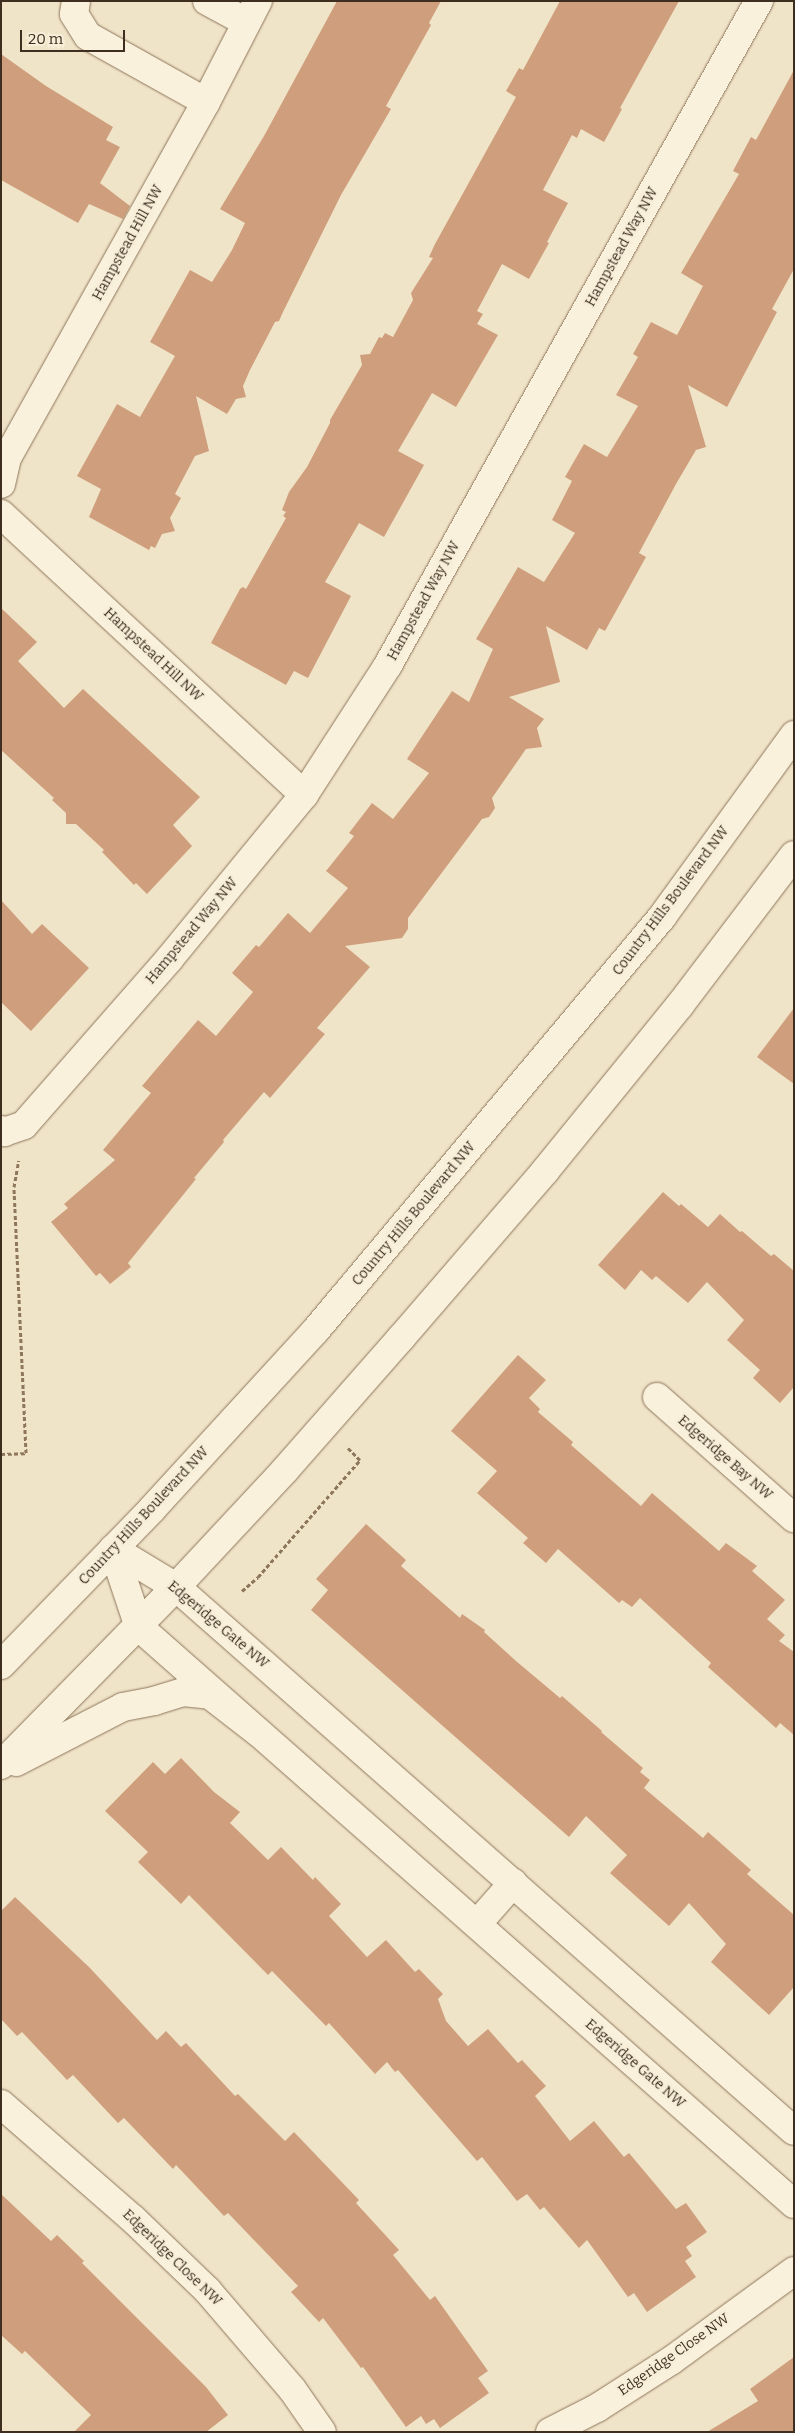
<!DOCTYPE html>
<html>
<head>
<meta charset="utf-8">
<style>
	body { margin:0 }
	#map { position:relative; width:795px; height:2433px; overflow:hidden; background:#f0e4c8; font-family:Bitter,serif }
	div>[style] { position:absolute }
	.building>* { inset:0; background:#cf9f7d }
	.path>* { height:3px; margin-top:-1.5px; transform-origin:0; background:repeating-linear-gradient(90deg,#8d765c 0 4px,transparent 0 6.5px) }
	.roads { filter:drop-shadow(0 0 1px #8d765c) drop-shadow(0 0 1px #8d765c) }
	.street>* { height:28px; margin:-14px; padding:0 14px; transform-origin:14px; border-radius:14px; background:#faf1dc }
	.secondary>* { height:28px; margin:-14px; padding:0 14px; transform-origin:14px; border-radius:14px; background:#faf1dc }
	span { translate:-50% -50%; white-space:nowrap; text-align:center; line-height:1.15; -webkit-text-stroke:4.5px #f7eed8; paint-order:stroke }
	.street-label { font-size:14px; color:#3d2e20 }
	.frame { position:absolute; inset:0; border:2px solid #3d2e20; pointer-events:none }
	.scale { position:absolute; left:20px; top:30px; width:105px; height:22px; box-sizing:border-box; border:2px solid #3d2e20; border-top:0; padding-left:6px; font-size:15px; line-height:18px; white-space:nowrap; color:#3d2e20; -webkit-text-stroke:4px #f7eed8; paint-order:stroke }
</style>
</head>
<body>
<div id="map">
	<div class="building">
		<i style="clip-path:polygon(337px 1px,441px 1px,429px 23px,431px 25px,386px 106px,391px 109px,341px 195px,283px 312px,279px 321px,275px 322px,250px 370px,243px 386px,246px 397px,236px 399px,227px 414px,196px 396px,209px 451px,195px 456px,175px 494px,181px 498px,170px 518px,175px 531px,162px 534px,155px 548px,151px 546px,149px 550px,89px 517px,101px 489px,77px 476px,117px 404px,140px 417px,175px 356px,150px 342px,190px 270px,212px 282px,232px 250px,245px 223px,220px 209px,264px 136px)"></i>
		<i style="clip-path:polygon(560px 1px,679px 1px,620px 108px,622px 109px,604px 142px,581px 129px,577px 138px,572px 135px,543px 190px,568px 203px,547px 242px,549px 243px,529px 279px,502px 264px,477px 311px,483px 314px,477px 324px,498px 335px,456px 407px,432px 393px,398px 451px,424px 465px,384px 537px,359px 523px,325px 582px,351px 596px,308px 678px,294px 671px,286px 685px,211px 643px,240px 589px,243px 587px,246px 589px,286px 518px,283px 516px,286px 512px,282px 510px,289px 492px,307px 467px,330px 423px,330px 420px,362px 365px,360px 355px,370px 354px,379px 337px,382px 338px,385px 333px,393px 337px,413px 300px,411px 293px,433px 258px,429px 257px,435px 244px,516px 97px,506px 91px,519px 68px,523px 70px)"></i>
		<i style="clip-path:polygon(1px 54px,46px 86px,113px 127px,106px 140px,120px 147px,100px 183px,130px 206px,123px 219px,89px 204px,78px 223px,1px 180px)"></i>
		<i style="clip-path:polygon(794px 70px,794px 269px,772px 309px,777px 312px,727px 407px,688px 385px,706px 447px,696px 450px,676px 484px,639px 553px,646px 557px,605px 631px,599px 628px,587px 650px,546px 626px,560px 682px,509px 697px,544px 719px,537px 728px,542px 747px,526px 749px,492px 798px,495px 808px,489px 817px,482px 819px,408px 918px,408px 929px,402px 938px,345px 946px,370px 967px,317px 1028px,325px 1034px,270px 1098px,264px 1092px,223px 1140px,224px 1142px,194px 1178px,196px 1179px,128px 1263px,131px 1267px,110px 1284px,100px 1273px,96px 1276px,51px 1222px,68px 1208px,64px 1204px,115px 1160px,103px 1150px,151px 1093px,142px 1086px,198px 1020px,216px 1036px,253px 992px,232px 973px,256px 945px,259px 947px,288px 913px,310px 933px,348px 888px,326px 871px,354px 836px,349px 833px,372px 803px,393px 819px,429px 773px,407px 759px,452px 691px,469px 702px,493px 649px,476px 639px,518px 567px,544px 582px,575px 533px,552px 520px,572px 481px,565px 477px,584px 444px,607px 457px,638px 406px,616px 395px,638px 357px,633px 354px,651px 322px,677px 335px,703px 286px,681px 273px,739px 174px,733px 171px,751px 137px,756px 140px)"></i>
		<i style="clip-path:polygon(1px 608px,37px 642px,18px 661px,64px 708px,83px 689px,200px 797px,173px 825px,192px 846px,147px 894px,136px 883px,134px 885px,102px 852px,104px 850px,76px 824px,66px 824px,66px 813px,52px 800px,54px 798px,1px 750px)"></i>
		<i style="clip-path:polygon(1px 900px,32px 934px,42px 924px,89px 968px,31px 1031px,1px 1002px)"></i>
		<i style="clip-path:polygon(794px 1008px,794px 1084px,757px 1057px)"></i>
		<i style="clip-path:polygon(663px 1192px,679px 1206px,681px 1204px,708px 1227px,720px 1214px,740px 1232px,742px 1231px,771px 1256px,774px 1254px,794px 1271px,794px 1387px,780px 1403px,753px 1378px,760px 1370px,727px 1340px,744px 1320px,707px 1282px,688px 1303px,656px 1276px,652px 1280px,641px 1270px,625px 1290px,598px 1265px)"></i>
		<i style="clip-path:polygon(518px 1355px,546px 1380px,529px 1398px,540px 1409px,538px 1412px,573px 1442px,571px 1445px,641px 1506px,652px 1493px,719px 1551px,726px 1543px,757px 1566px,752px 1571px,785px 1600px,767px 1619px,785px 1635px,779px 1641px,794px 1652px,794px 1735px,780px 1723px,776px 1728px,708px 1667px,711px 1663px,640px 1598px,632px 1607px,622px 1600px,619px 1603px,558px 1549px,546px 1563px,523px 1543px,528px 1538px,477px 1493px,497px 1471px,451px 1431px)"></i>
		<i style="clip-path:polygon(366px 1524px,406px 1560px,401px 1566px,460px 1618px,462px 1614px,485px 1630px,484px 1632px,516px 1661px,560px 1698px,562px 1696px,602px 1731px,601px 1732px,643px 1768px,640px 1772px,650px 1780px,644px 1788px,703px 1838px,708px 1832px,751px 1870px,747px 1874px,794px 1915px,794px 1987px,769px 2015px,711px 1962px,726px 1944px,689px 1903px,669px 1926px,610px 1873px,627px 1855px,586px 1816px,569px 1837px,311px 1610px,328px 1590px,316px 1579px)"></i>
		<i style="clip-path:polygon(181px 1758px,214px 1792px,240px 1812px,230px 1823px,268px 1860px,281px 1847px,313px 1880px,315px 1877px,341px 1904px,329px 1916px,367px 1957px,386px 1940px,415px 1972px,419px 1969px,443px 1994px,438px 1999px,446px 2021px,468px 2046px,488px 2029px,518px 2063px,522px 2060px,546px 2086px,535px 2096px,570px 2141px,594px 2121px,624px 2157px,629px 2153px,676px 2209px,686px 2203px,707px 2232px,686px 2247px,692px 2256px,685px 2261px,696px 2277px,647px 2312px,634px 2293px,628px 2297px,587px 2240px,579px 2248px,544px 2207px,540px 2210px,527px 2194px,517px 2201px,482px 2157px,477px 2161px,398px 2070px,395px 2072px,387px 2062px,375px 2074px,329px 2023px,326px 2026px,272px 1971px,268px 1975px,189px 1895px,181px 1904px,138px 1862px,148px 1852px,105px 1811px,153px 1762px,165px 1774px)"></i>
		<i style="clip-path:polygon(15px 1897px,90px 1968px,157px 2040px,166px 2031px,181px 2047px,186px 2043px,235px 2096px,238px 2094px,285px 2141px,294px 2132px,359px 2200px,356px 2203px,399px 2250px,393px 2255px,430px 2300px,435px 2296px,488px 2371px,478px 2378px,489px 2393px,440px 2428px,434px 2419px,426px 2424px,421px 2416px,406px 2427px,363px 2367px,361px 2368px,323px 2318px,319px 2322px,291px 2292px,298px 2286px,228px 2213px,224px 2216px,176px 2165px,173px 2169px,124px 2118px,118px 2123px,73px 2075px,67px 2080px,22px 2032px,17px 2036px,1px 2019px,1px 1911px)"></i>
		<i style="clip-path:polygon(1px 2194px,51px 2241px,57px 2235px,84px 2261px,82px 2263px,206px 2387px,228px 2415px,206px 2432px,74px 2432px,91px 2415px,25px 2351px,22px 2354px,1px 2335px)"></i>
		<i style="clip-path:polygon(794px 2357px,794px 2432px,707px 2432px,758px 2401px,750px 2389px)"></i>
	</div>
	<div class="path">
		<i style="left:1px;top:1454px;width:25px;rotate:-2deg"></i>
		<i style="left:26px;top:1453px;width:266px;rotate:-92.6deg"></i>
		<i style="left:14px;top:1187px;width:27px;rotate:-80deg"></i>
		<i style="left:242px;top:1591px;width:21px;rotate:-41deg"></i>
		<i style="left:258px;top:1577px;width:155px;rotate:-48.9deg"></i>
		<i style="left:360px;top:1460px;width:18px;rotate:-135deg"></i>
	</div>
	<div class="roads">
		<div class="street">
			<i style="left:76px;top:1px;width:13px;rotate:99deg"></i>
			<i style="left:74px;top:14px;width:26px;rotate:58deg"></i>
			<i style="left:88px;top:36px;width:135px;rotate:29.2deg"></i>
			<i style="left:207px;top:1px;width:44px;rotate:28.3deg"></i>
			<i style="left:1px;top:484px;width:27px;rotate:-77deg"></i>
			<i style="left:7px;top:458px;width:408px;rotate:-60.8deg"></i>
			<i style="left:206px;top:102px;width:114px;rotate:-62.8deg"></i>
			<i style="left:1px;top:514px;width:413px;rotate:42.8deg"></i>
			<i style="left:1px;top:1130px;width:4px;rotate:34deg"></i>
			<i style="left:4px;top:1132px;width:21px;rotate:-19deg"></i>
			<i style="left:24px;top:1125px;width:222px;rotate:-48.8deg"></i>
			<i style="left:170px;top:958px;width:211px;rotate:-50.6deg"></i>
			<i style="left:304px;top:795px;width:155px;rotate:-57.1deg"></i>
			<i style="left:388px;top:665px;width:761px;rotate:-60.81deg"></i>
			<i style="left:657px;top:1397px;width:183px;rotate:41.5deg"></i>
			<i style="left:113px;top:1549px;width:82px;rotate:71.6deg"></i>
			<i style="left:139px;top:1627px;width:873px;rotate:41.38deg"></i>
			<i style="left:113px;top:1549px;width:74px;rotate:31.1deg"></i>
			<i style="left:176px;top:1587px;width:823px;rotate:41.36deg"></i>
			<i style="left:477px;top:1924px;width:55px;rotate:-48.7deg"></i>
			<i style="left:1px;top:2104px;width:175px;rotate:41.1deg"></i>
			<i style="left:133px;top:2219px;width:103px;rotate:43.8deg"></i>
			<i style="left:207px;top:2290px;width:130px;rotate:49.4deg"></i>
			<i style="left:292px;top:2389px;width:52px;rotate:55.1deg"></i>
			<i style="left:550px;top:2432px;width:53px;rotate:-27.1deg"></i>
			<i style="left:597px;top:2408px;width:89px;rotate:-32.6deg"></i>
			<i style="left:672px;top:2360px;width:151px;rotate:-36.1deg"></i>
		</div>
		<div class="secondary">
			<i style="left:1px;top:1665px;width:217px;rotate:-45.9deg"></i>
			<i style="left:152px;top:1509px;width:243px;rotate:-47.5deg"></i>
			<i style="left:316px;top:1330px;width:539px;rotate:-50.04deg"></i>
			<i style="left:662px;top:917px;width:225px;rotate:-54deg"></i>
			<i style="left:16px;top:1762px;width:120px;rotate:-27.2deg"></i>
			<i style="left:123px;top:1707px;width:32px;rotate:-11deg"></i>
			<i style="left:154px;top:1701px;width:30px;rotate:-17deg"></i>
			<i style="left:183px;top:1692px;width:27px;rotate:6deg"></i>
			<i style="left:210px;top:1695px;width:62px;rotate:37.8deg"></i>
			<i style="left:1px;top:1765px;width:250px;rotate:-45.5deg"></i>
			<i style="left:176px;top:1587px;width:160px;rotate:-47deg"></i>
			<i style="left:285px;top:1470px;width:176px;rotate:-48.7deg"></i>
			<i style="left:401px;top:1338px;width:221px;rotate:-49.2deg"></i>
			<i style="left:545px;top:1171px;width:214px;rotate:-50.9deg"></i>
			<i style="left:680px;top:1005px;width:188px;rotate:-52.8deg"></i>
		</div>
	</div>
	<div class="street-label">
		<span style="left:128px;top:243px;rotate:-61deg">Hampstead Hill NW</span>
		<span style="left:622px;top:247px;rotate:-61deg">Hampstead Way NW</span>
		<span style="left:424px;top:601px;rotate:-61deg">Hampstead Way NW</span>
		<span style="left:153px;top:655px;rotate:43deg">Hampstead Hill NW</span>
		<span style="left:671px;top:901px;rotate:-53deg">Country Hills Boulevard NW</span>
		<span style="left:192px;top:931px;rotate:-50deg">Hampstead Way NW</span>
		<span style="left:414px;top:1214px;rotate:-50deg">Country Hills Boulevard NW</span>
		<span style="left:725px;top:1458px;rotate:41deg">Edgeridge Bay NW</span>
		<span style="left:144px;top:1516px;rotate:-47deg">Country Hills Boulevard NW</span>
		<span style="left:218px;top:1625px;rotate:40deg">Edgeridge Gate NW</span>
		<span style="left:635px;top:2064px;rotate:41deg">Edgeridge Gate NW</span>
		<span style="left:172px;top:2258px;rotate:44deg">Edgeridge Close NW</span>
		<span style="left:674px;top:2355px;rotate:-35deg">Edgeridge Close NW</span>
	</div>
	<div class="frame"></div>
	<div class="scale">20 m</div>
</div>
</body>
</html>
